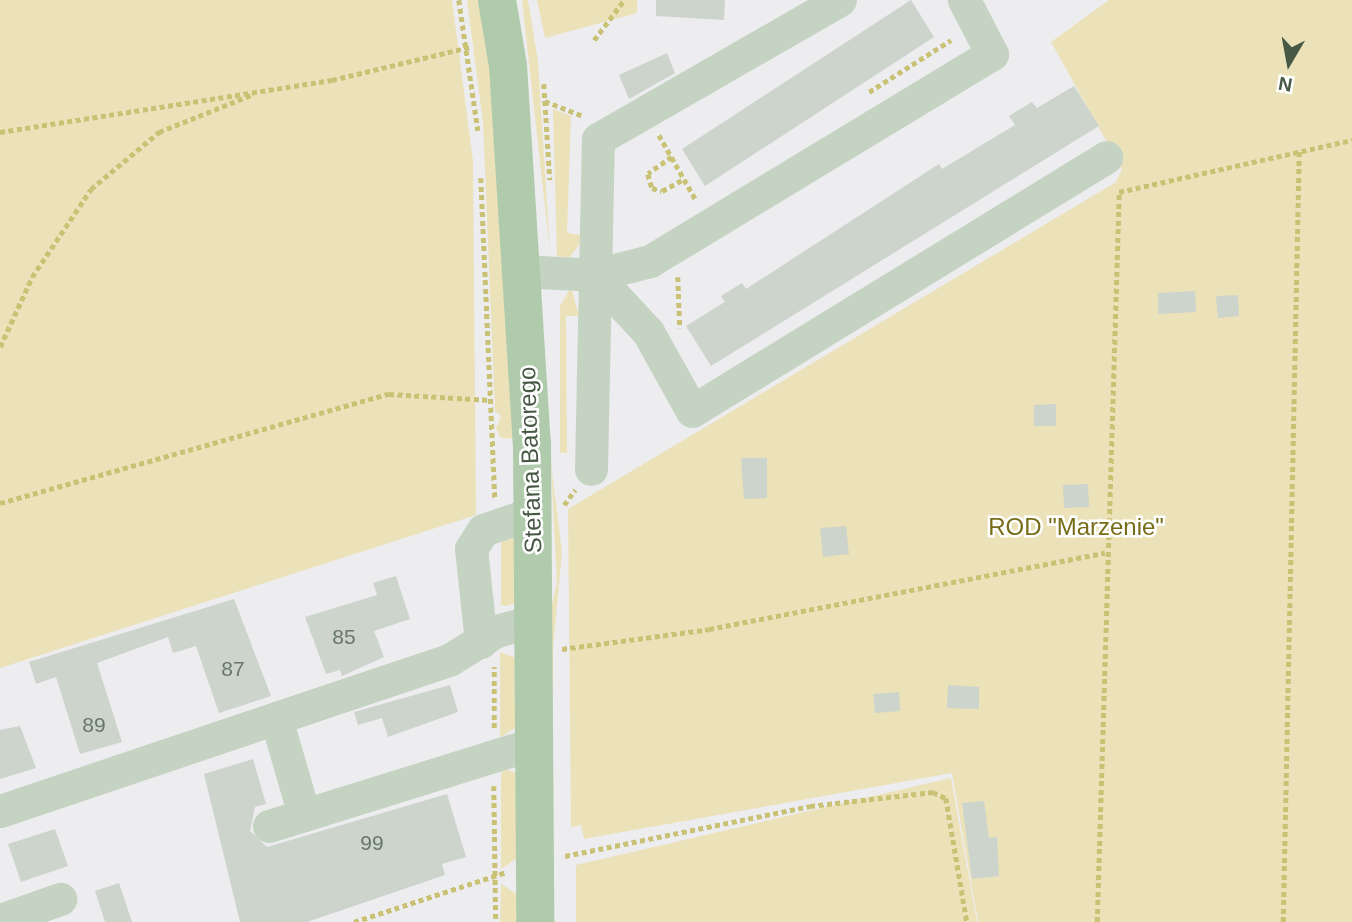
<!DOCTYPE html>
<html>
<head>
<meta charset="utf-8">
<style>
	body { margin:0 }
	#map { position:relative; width:1352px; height:922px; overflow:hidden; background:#edecef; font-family:Arial,sans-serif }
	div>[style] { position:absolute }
	.green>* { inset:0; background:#ece2ba }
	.building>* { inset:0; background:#ccd4cc }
	.path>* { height:4.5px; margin-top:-2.25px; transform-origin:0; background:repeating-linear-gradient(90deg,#c9c174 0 5px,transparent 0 8.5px) }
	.minor>* { height:33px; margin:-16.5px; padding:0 16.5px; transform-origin:16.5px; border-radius:16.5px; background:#c5d3c2 }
	.major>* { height:38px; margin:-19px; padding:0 19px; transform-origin:19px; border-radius:19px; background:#afcbac }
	span { translate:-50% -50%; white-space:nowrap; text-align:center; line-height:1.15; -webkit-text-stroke:5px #fff; paint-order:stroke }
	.number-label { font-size:21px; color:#687867 }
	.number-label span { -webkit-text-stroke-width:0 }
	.street-label { font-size:24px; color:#475945 }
	.park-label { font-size:24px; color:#776d19 }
	.north { position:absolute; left:1254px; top:28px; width:70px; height:70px; -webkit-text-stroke:5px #fff; paint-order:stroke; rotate:190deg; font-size:19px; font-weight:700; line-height:28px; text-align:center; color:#475945 }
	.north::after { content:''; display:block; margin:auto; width:24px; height:32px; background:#475945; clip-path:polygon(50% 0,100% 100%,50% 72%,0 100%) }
</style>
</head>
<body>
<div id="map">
	<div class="green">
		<i style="clip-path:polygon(0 0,452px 0,473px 161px,476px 515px,0 668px)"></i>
		<i style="clip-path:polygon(467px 0,482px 0,487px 23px,519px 439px,501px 438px,496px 429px,501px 416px,495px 411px,483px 122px)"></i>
		<i style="clip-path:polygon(522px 0,528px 0,538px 61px,550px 252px)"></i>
		<i style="clip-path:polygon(537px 0,637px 0,637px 13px,545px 38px)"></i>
		<i style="clip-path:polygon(1109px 0,1352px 0,1352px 922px,978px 922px,952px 773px,584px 839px,581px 825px,571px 827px,568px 509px,1116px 182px,1122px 169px,1051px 42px)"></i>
		<i style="clip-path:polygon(553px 109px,571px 116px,567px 233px,586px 236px,569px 258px,557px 256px)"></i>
		<i style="clip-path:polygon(571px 287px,579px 316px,566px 316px,567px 453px,560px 453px,560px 306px)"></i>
		<i style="clip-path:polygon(551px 464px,562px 552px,553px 648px,553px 785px,549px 617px,557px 583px)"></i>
		<i style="clip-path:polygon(514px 537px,517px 602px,507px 606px,501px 605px,501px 540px)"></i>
		<i style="clip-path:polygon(500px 652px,516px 658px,517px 727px,500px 737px)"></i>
		<i style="clip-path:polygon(501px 767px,516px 773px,519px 857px,501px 869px)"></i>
		<i style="clip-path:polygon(951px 778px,977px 922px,576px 922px,576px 865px)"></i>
		<i style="clip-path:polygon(501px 884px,518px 895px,521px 922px,500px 922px)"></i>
	</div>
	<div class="building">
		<i style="clip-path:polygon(656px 0,725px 0,724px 20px,656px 16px)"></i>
		<i style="clip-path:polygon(911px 0,934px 37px,705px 186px,682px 149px)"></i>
		<i style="clip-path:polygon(667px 53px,675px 73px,629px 99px,619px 75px)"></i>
		<i style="clip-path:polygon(1074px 86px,1099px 126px,711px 366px,686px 326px,725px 302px,721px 296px,742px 283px,746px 289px,939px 164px,942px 169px,1015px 125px,1009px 116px,1032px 102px,1037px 108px)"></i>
		<i style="clip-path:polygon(1195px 291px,1196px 312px,1158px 314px,1158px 293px)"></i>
		<i style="clip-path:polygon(1238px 295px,1239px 316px,1218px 318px,1216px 296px)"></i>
		<i style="clip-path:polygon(1056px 404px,1056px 426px,1034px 426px,1034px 405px)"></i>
		<i style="clip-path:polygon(741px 458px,767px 458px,767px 498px,744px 499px)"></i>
		<i style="clip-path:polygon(1088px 484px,1089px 507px,1064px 508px,1063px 485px)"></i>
		<i style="clip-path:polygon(846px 526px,849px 554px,823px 557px,820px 528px)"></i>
		<i style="clip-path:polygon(396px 576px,410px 619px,374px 631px,384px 657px,342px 676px,340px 670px,326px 674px,305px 617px,377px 595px,373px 583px)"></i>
		<i style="clip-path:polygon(234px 599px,271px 696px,219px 713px,196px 646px,173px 653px,168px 637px,97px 663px,122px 742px,80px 754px,56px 677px,36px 684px,29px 662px)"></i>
		<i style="clip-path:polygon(450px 685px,458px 712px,388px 737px,382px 718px,358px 725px,354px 712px)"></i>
		<i style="clip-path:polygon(948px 685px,979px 687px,979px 709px,947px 708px)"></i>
		<i style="clip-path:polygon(899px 692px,900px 711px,875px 713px,873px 694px)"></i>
		<i style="clip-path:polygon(20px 726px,36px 768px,0 779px,0 730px)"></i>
		<i style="clip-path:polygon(253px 759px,266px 804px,255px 807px,250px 831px,267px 847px,447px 794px,466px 857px,442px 864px,445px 875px,307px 922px,240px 922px,204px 774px)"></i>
		<i style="clip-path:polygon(984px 801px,989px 838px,997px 837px,999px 876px,972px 879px,962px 803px)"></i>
		<i style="clip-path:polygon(55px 829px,68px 866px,21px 882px,8px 844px)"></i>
		<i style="clip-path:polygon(119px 883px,132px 922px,105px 922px,95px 891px)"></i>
	</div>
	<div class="path">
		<i style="left:459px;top:0;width:132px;rotate:81.7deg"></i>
		<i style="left:594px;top:40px;width:50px;rotate:-53.1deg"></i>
		<i style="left:544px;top:84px;width:96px;rotate:86.4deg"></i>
		<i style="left:869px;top:92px;width:97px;rotate:-32.4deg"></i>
		<i style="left:545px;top:101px;width:41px;rotate:21.5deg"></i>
		<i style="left:0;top:132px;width:336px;rotate:-8.9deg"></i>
		<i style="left:332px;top:80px;width:141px;rotate:-13.5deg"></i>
		<i style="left:659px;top:135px;width:75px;rotate:60.4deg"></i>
		<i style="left:672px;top:157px;width:29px;rotate:145deg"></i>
		<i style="left:648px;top:174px;width:15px;rotate:74deg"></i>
		<i style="left:652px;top:188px;width:10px;rotate:17deg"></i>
		<i style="left:662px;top:191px;width:25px;rotate:-29deg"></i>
		<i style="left:481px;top:178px;width:320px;rotate:87.5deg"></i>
		<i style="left:678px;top:277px;width:51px;rotate:87.8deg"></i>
		<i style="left:0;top:347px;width:77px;rotate:-65.4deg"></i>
		<i style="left:32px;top:277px;width:106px;rotate:-56.2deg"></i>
		<i style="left:91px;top:189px;width:89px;rotate:-40deg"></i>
		<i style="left:159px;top:132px;width:99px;rotate:-21.9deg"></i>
		<i style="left:0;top:503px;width:404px;rotate:-15.7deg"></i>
		<i style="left:389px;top:394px;width:101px;rotate:3.4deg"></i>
		<i style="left:564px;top:505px;width:19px;rotate:-54deg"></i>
		<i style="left:562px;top:649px;width:148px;rotate:-7.7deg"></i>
		<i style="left:709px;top:629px;width:403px;rotate:-10.9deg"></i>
		<i style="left:494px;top:728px;width:61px;rotate:-90deg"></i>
		<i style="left:494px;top:786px;width:136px;rotate:89.2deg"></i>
		<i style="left:565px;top:856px;width:250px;rotate:-11.5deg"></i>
		<i style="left:810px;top:806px;width:124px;rotate:-6.5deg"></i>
		<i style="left:933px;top:792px;width:14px;rotate:25deg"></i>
		<i style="left:946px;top:798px;width:126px;rotate:80.4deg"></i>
		<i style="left:354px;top:922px;width:160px;rotate:-18.2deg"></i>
		<i style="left:1097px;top:922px;width:730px;rotate:-88.27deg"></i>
		<i style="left:1119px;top:192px;width:239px;rotate:-12.6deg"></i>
		<i style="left:1283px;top:922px;width:772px;rotate:-88.81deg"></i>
	</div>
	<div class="minor">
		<i style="left:522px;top:271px;width:73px;rotate:3.1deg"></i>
		<i style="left:595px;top:275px;width:57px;rotate:-14.3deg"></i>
		<i style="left:650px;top:261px;width:400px;rotate:-31.2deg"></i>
		<i style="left:992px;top:54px;width:61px;rotate:-117.4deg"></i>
		<i style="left:595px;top:275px;width:78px;rotate:47.1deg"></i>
		<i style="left:648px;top:332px;width:90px;rotate:60.9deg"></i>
		<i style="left:692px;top:411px;width:486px;rotate:-31.5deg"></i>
		<i style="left:591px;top:469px;width:330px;rotate:-88.8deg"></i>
		<i style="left:598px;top:139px;width:279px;rotate:-29.9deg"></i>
		<i style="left:481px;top:642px;width:94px;rotate:-96.1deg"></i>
		<i style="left:471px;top:549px;width:22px;rotate:-58deg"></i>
		<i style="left:483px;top:530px;width:53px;rotate:-18.8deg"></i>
		<i style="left:276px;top:718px;width:101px;rotate:73.9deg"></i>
		<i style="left:0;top:811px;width:474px;rotate:-18.6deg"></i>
		<i style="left:449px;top:660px;width:55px;rotate:-31.7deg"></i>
		<i style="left:496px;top:631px;width:39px;rotate:-15deg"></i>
		<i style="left:269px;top:826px;width:276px;rotate:-17.3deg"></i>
		<i style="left:0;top:920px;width:64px;rotate:-19.3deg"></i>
	</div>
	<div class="major">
		<i style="left:497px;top:0;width:67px;rotate:80.5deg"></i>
		<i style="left:508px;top:66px;width:378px;rotate:86.4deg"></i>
		<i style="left:532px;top:443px;width:479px;rotate:89.6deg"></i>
	</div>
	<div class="number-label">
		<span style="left:344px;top:637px">85</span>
		<span style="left:233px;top:669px">87</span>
		<span style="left:94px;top:725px">89</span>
		<span style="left:372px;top:843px">99</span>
	</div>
	<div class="street-label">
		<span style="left:530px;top:460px;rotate:-92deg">Stefana Batorego</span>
	</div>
	<div class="park-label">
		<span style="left:1076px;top:527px">ROD "Marzenie"</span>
	</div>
	<div class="north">N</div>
</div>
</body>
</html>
